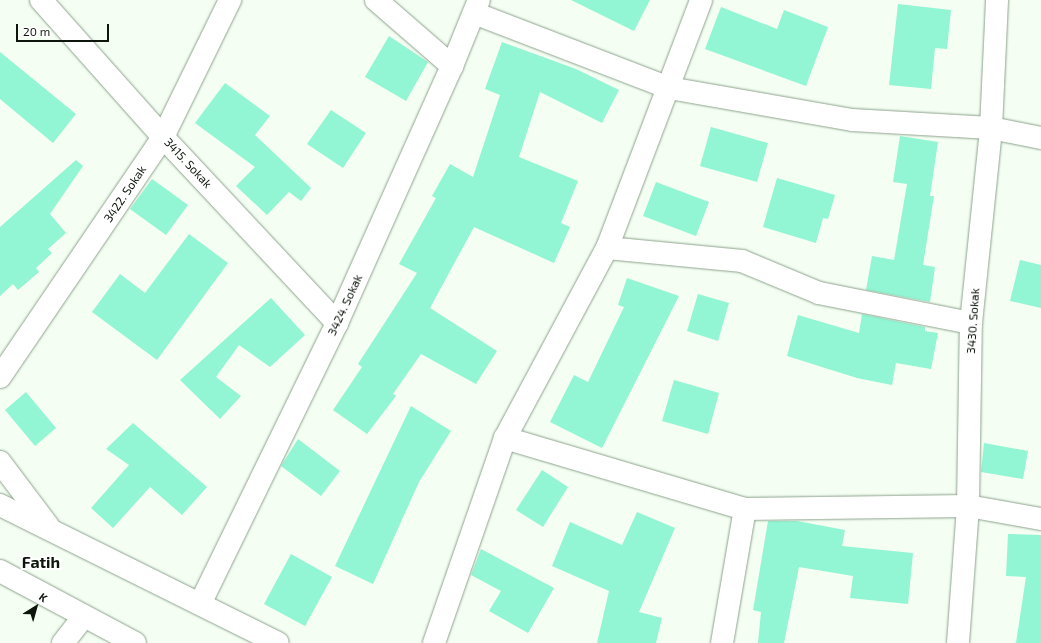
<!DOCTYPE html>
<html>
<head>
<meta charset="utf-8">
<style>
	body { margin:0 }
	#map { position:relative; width:1041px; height:643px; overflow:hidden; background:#f4fef3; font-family:"Exo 2",sans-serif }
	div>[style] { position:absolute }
	.building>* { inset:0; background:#92f5d4 }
	.roads { filter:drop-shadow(0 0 1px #8da38c) drop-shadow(0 0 1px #8da38c) }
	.street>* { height:22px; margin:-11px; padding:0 11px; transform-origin:11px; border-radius:11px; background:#fff }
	span { translate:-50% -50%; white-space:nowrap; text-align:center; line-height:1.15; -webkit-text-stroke:4px #fff; paint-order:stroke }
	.street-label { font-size:12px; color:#0d150c }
	.district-label { font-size:16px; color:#0d150c; font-weight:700 }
	.north { position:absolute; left:16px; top:587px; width:40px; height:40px; -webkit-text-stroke:3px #fff; paint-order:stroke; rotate:37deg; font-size:11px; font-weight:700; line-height:16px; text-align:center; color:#0d150c }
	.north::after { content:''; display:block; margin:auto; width:14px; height:18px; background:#0d150c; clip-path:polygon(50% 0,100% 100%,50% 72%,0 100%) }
	.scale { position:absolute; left:16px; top:24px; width:93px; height:18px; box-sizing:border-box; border:2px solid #0d150c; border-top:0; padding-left:5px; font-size:12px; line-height:14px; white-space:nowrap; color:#0d150c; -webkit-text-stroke:3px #fff; paint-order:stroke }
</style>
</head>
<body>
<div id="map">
	<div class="building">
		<i style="clip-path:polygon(571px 0,650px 0,634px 31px)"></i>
		<i style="clip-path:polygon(898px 4px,951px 10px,947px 49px,935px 48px,931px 89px,889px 85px)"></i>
		<i style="clip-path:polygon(721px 7px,777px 29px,784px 10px,828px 27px,806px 86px,705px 49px)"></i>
		<i style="clip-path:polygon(389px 36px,428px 62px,406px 101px,365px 77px)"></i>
		<i style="clip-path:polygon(502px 42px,576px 69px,619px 90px,602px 123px,540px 92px,519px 157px,578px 181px,561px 223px,570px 227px,554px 263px,474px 227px,430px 308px,497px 351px,476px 384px,421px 354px,393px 394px,396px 396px,367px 434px,333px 410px,362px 367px,358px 364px,417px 273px,399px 264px,436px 198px,432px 196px,450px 164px,473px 177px,500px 95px,485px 89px)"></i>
		<i style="clip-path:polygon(0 52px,76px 114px,53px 143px,0 99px)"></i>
		<i style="clip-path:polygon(225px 83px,270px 116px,255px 135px,311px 188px,301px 201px,289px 192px,267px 215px,236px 186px,255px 167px,195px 123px)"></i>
		<i style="clip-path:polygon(331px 110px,366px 133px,343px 168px,307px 144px)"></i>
		<i style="clip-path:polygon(711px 127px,768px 143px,757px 182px,700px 166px)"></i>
		<i style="clip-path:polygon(900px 136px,938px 142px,930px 196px,934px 196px,923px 265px,935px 267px,930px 302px,866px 290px,872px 256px,894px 260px,907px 184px,893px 182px)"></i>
		<i style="clip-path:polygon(76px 160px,83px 166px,50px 214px,66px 233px,48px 249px,52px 253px,36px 268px,39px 272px,18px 290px,13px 284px,0 296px,0 227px)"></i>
		<i style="clip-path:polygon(777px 178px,835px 195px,828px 219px,823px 218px,816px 243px,763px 227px)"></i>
		<i style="clip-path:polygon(152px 179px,188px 205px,166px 235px,130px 209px)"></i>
		<i style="clip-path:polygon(656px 182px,709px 202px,696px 236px,643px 216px)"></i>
		<i style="clip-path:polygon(189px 234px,228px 263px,157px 360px,92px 312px,120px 274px,145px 293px)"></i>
		<i style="clip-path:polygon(1020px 260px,1041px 265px,1041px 308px,1010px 301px)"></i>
		<i style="clip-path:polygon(627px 278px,679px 296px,602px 448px,550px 422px,574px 375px,588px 382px,624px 307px,618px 305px)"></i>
		<i style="clip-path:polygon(698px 294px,729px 303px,718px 341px,687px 331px)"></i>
		<i style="clip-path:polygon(271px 298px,305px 335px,270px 367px,239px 345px,216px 377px,241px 396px,220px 419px,180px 380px)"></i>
		<i style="clip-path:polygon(862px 314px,925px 327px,925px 331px,938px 333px,931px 369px,896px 363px,892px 385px,857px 378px,787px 356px,798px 315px,859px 333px)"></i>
		<i style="clip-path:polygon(674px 380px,719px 393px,708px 434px,662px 421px)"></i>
		<i style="clip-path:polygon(26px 392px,56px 428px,35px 446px,5px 410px)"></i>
		<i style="clip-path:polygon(411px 406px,451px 431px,419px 482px,373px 584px,335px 566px)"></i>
		<i style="clip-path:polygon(133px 423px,207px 487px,182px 515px,150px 487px,113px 528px,91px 508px,129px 465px,106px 449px)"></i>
		<i style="clip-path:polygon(298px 439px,340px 471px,321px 496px,281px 466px)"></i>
		<i style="clip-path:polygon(984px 443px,1028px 451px,1023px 479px,981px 472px)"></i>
		<i style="clip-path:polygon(542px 470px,568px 487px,543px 527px,516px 510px)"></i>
		<i style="clip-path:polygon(637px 512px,675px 528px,639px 612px,662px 618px,656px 643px,597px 643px,609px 591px,552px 566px,570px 522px,622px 545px)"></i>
		<i style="clip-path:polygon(768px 521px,797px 521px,845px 530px,842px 546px,913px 553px,908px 604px,850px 598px,853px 576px,799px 567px,784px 643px,758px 643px,761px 612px,753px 610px)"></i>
		<i style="clip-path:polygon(1008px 534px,1041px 535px,1041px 643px,1016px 643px,1026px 577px,1006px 576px)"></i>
		<i style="clip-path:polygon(481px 549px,554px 588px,528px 633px,489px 611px,501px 591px,471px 575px)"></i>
		<i style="clip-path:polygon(291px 554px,332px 577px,305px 626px,264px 604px)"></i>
	</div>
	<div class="roads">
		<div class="street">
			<i style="left:41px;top:0;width:183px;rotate:48.3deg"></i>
			<i style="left:163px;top:137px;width:255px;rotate:46.9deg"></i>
			<i style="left:376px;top:0;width:101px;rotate:41deg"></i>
			<i style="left:474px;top:13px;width:209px;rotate:21deg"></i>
			<i style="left:669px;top:88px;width:186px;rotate:9.9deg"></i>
			<i style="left:852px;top:120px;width:139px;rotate:3.3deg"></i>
			<i style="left:991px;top:128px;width:51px;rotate:11.3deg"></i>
			<i style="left:607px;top:248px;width:136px;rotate:5.5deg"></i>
			<i style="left:742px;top:261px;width:83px;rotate:22.6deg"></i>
			<i style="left:819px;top:293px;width:155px;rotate:11.2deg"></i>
			<i style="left:0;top:377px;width:290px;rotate:-55.8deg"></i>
			<i style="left:163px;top:137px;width:153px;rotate:-63.9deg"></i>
			<i style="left:505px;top:438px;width:250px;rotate:16.5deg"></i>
			<i style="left:745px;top:509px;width:223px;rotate:-0.8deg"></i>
			<i style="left:968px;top:506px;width:74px;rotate:10.1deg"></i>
			<i style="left:0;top:462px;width:80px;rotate:53.1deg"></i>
			<i style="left:0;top:505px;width:310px;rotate:26.4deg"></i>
			<i style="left:0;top:571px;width:153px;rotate:28.1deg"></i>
			<i style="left:200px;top:604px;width:313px;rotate:-64deg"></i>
			<i style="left:337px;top:323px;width:282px;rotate:-65.9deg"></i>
			<i style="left:452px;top:66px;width:71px;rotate:-67.8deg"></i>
			<i style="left:63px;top:643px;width:34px;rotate:-52deg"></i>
			<i style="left:434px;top:643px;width:217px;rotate:-70.9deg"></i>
			<i style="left:505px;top:438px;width:216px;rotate:-61.8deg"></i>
			<i style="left:607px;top:248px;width:265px;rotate:-69.2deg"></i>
			<i style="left:722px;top:643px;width:136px;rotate:-80.3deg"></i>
			<i style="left:958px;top:643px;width:137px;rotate:-85.8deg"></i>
			<i style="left:968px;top:506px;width:183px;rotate:-89.1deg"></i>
			<i style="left:971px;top:323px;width:196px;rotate:-84.1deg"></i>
			<i style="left:991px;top:128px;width:128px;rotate:-87.3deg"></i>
		</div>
	</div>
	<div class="street-label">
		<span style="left:188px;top:163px;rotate:47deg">3415. Sokak</span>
		<span style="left:125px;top:194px;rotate:-56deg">3422. Sokak</span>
		<span style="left:345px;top:305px;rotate:-65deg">3424. Sokak</span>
		<span style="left:973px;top:321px;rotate:-86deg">3430. Sokak</span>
	</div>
	<div class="district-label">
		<span style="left:41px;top:562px">Fatih</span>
	</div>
	<div class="north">K</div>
	<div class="scale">20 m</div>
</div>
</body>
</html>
